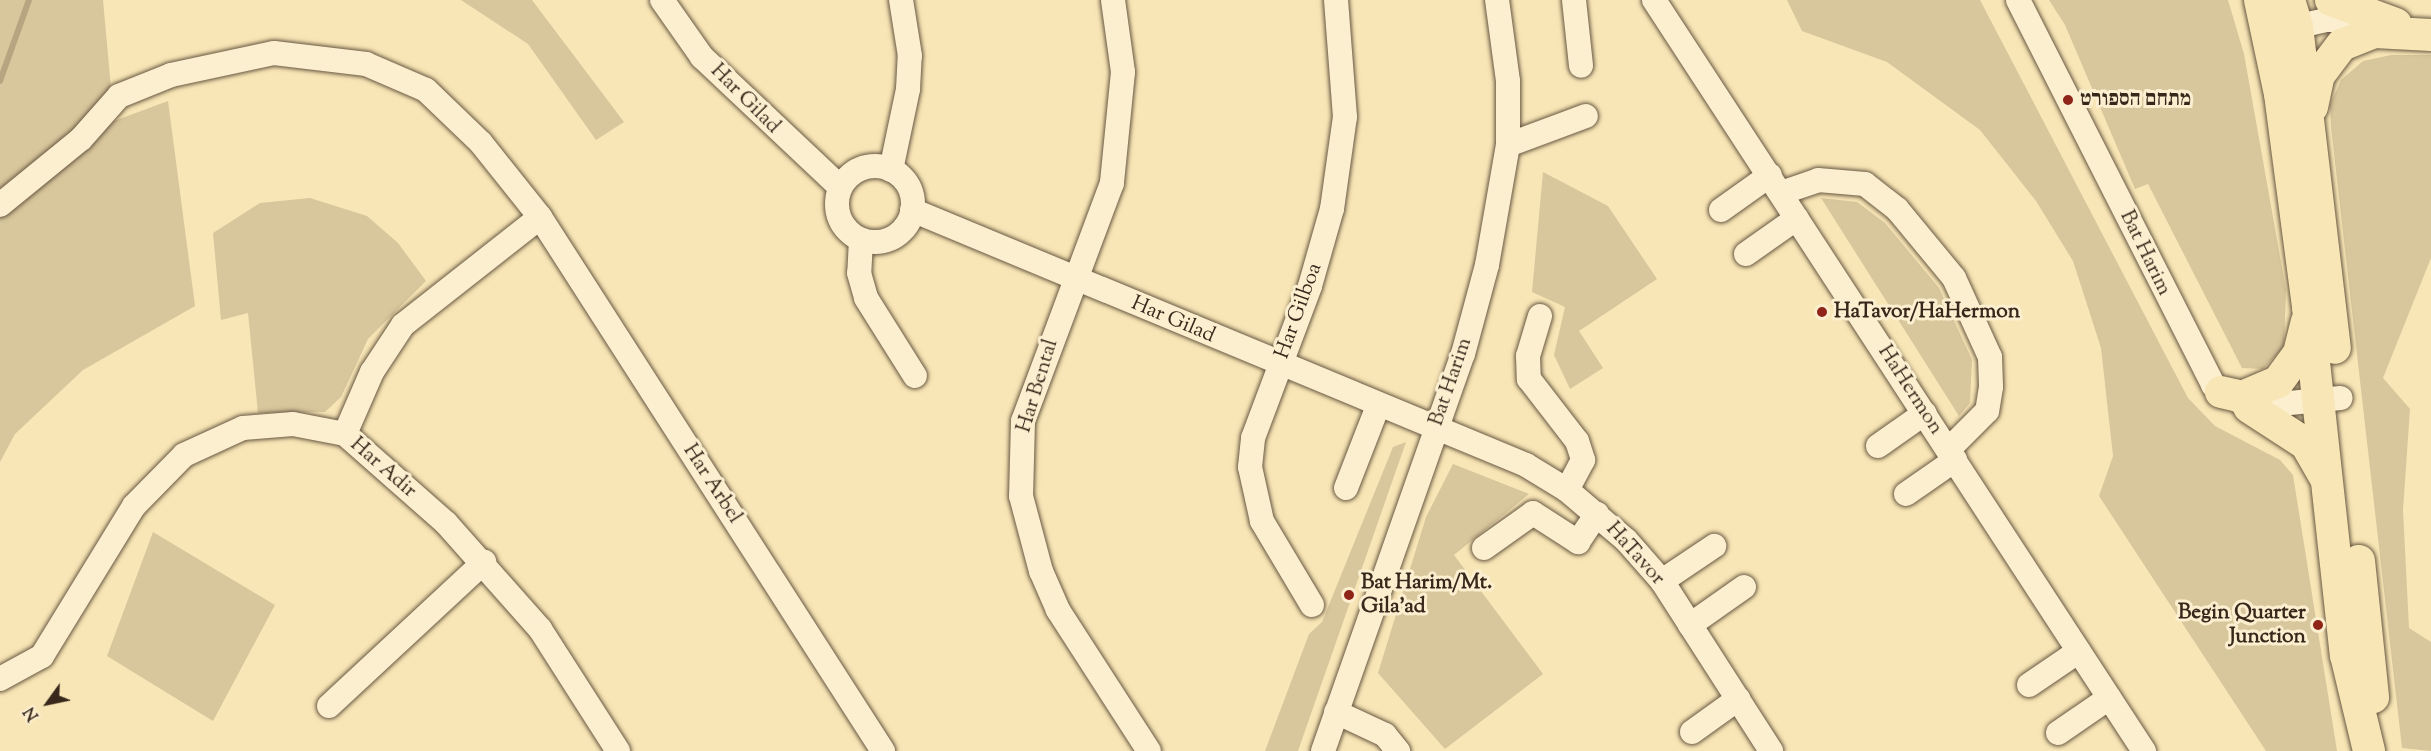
<!DOCTYPE html>
<html>
<head>
<meta charset="utf-8">
<style>
	body { margin:0 }
	#map { position:relative; width:2431px; height:751px; overflow:hidden; background:#f9e6b6; font-family:"Sorts Mill Goudy","Frank Ruhl Libre",serif }
	div>[style] { position:absolute }
	.green>* { inset:0; background:#d8c69c }
	.stream>* { height:6px; margin:-3px; padding:0 3px; transform-origin:3px; border-radius:3px; background:#b7a581 }
	.roads { filter:drop-shadow(0 0 2px #685842) drop-shadow(0 0 2px #685842) }
	.minor>* { height:24px; margin:-12px; padding:0 12px; transform-origin:12px; border-radius:12px; background:#fbefd0 }
	.minor>.ring { margin:-12px; padding:0; box-sizing:content-box; background:none; border:24px solid #fbefd0; border-radius:50% }
	.major>* { height:32px; margin:-16px; padding:0 16px; transform-origin:16px; border-radius:16px; background:#f9e6b6 }
	.dots>* { width:16px; height:16px; translate:-50% -50%; box-sizing:border-box; border:3px solid #fbefd0; border-radius:50% }
	span { translate:-50% -50%; white-space:nowrap; text-align:center; line-height:1.15; -webkit-text-stroke:6px #fbefd0; paint-order:stroke }
	.street-label { font-size:21px; color:#38281b }
	.poi-label { font-size:21px; color:#38281b; font-weight:700 }
	.left { translate:0 -50%; text-align:left }
	.right { translate:-100% -50%; text-align:right }
	.north { position:absolute; left:18px; top:673px; width:60px; height:60px; -webkit-text-stroke:4px #fbefd0; paint-order:stroke; rotate:237deg; font-size:16px; font-weight:700; line-height:24px; text-align:center; color:#38281b }
	.north::after { content:''; display:block; margin:auto; width:21px; height:27px; background:#38281b; clip-path:polygon(50% 0,100% 100%,50% 72%,0 100%) }
</style>
</head>
<body>
<div id="map">
	<div class="green">
		<i style="clip-path:polygon(0 0,103px 0,114px 121px,168px 101px,195px 306px,83px 370px,15px 434px,0 462px)"></i>
		<i style="clip-path:polygon(461px 0,532px 0,624px 122px,596px 140px,528px 44px)"></i>
		<i style="clip-path:polygon(1787px 0,1980px 0,2188px 398px,2215px 426px,2280px 460px,2293px 475px,2337px 751px,2266px 751px,2099px 496px,2113px 456px,2101px 348px,2073px 261px,2036px 201px,1980px 130px,1887px 62px,1802px 31px)"></i>
		<i style="clip-path:polygon(2049px 0,2228px 0,2244px 54px,2286px 290px,2284px 347px,2263px 369px,2242px 368px,2148px 184px,2135px 189px,2065px 25px)"></i>
		<i style="clip-path:polygon(2391px 55px,2431px 55px,2431px 258px,2383px 378px,2410px 409px,2403px 510px,2409px 628px,2431px 642px,2431px 751px,2402px 748px,2331px 127px,2330px 105px,2341px 80px,2363px 61px)"></i>
		<i style="clip-path:polygon(1543px 172px,1608px 206px,1657px 279px,1579px 331px,1603px 368px,1570px 389px,1554px 355px,1565px 307px,1532px 292px)"></i>
		<i style="clip-path:polygon(310px 198px,367px 216px,398px 243px,426px 281px,368px 339px,341px 397px,325px 412px,258px 413px,248px 313px,221px 320px,213px 233px,260px 203px)"></i>
		<i style="clip-path:polygon(1821px 198px,1857px 202px,1885px 223px,1939px 288px,1972px 360px,1970px 403px,1959px 416px)"></i>
		<i style="clip-path:polygon(1406px 442px,1298px 751px,1265px 751px,1309px 634px,1322px 622px,1393px 447px)"></i>
		<i style="clip-path:polygon(1453px 464px,1529px 494px,1454px 555px,1543px 674px,1445px 749px,1378px 673px,1426px 517px)"></i>
		<i style="clip-path:polygon(153px 532px,275px 605px,213px 721px,107px 656px)"></i>
	</div>
	<div class="stream">
		<i style="left:0;top:81px;width:86px;rotate:-70.3deg"></i>
	</div>
	<div class="roads">
		<div class="minor">
			<i style="left:662px;top:0;width:70px;rotate:54.9deg"></i>
			<i style="left:702px;top:57px;width:190px;rotate:43.3deg"></i>
			<i style="left:1113px;top:0;width:73px;rotate:82.1deg"></i>
			<i style="left:1123px;top:72px;width:112px;rotate:95.7deg"></i>
			<i style="left:1112px;top:183px;width:254px;rotate:110.5deg"></i>
			<i style="left:1023px;top:421px;width:75px;rotate:91.5deg"></i>
			<i style="left:1021px;top:496px;width:78px;rotate:75.1deg"></i>
			<i style="left:1041px;top:571px;width:43px;rotate:66.4deg"></i>
			<i style="left:1058px;top:610px;width:168px;rotate:57.2deg"></i>
			<i style="left:1574px;top:0;width:66px;rotate:83.9deg"></i>
			<i style="left:1654px;top:0;width:897px;rotate:56.88deg"></i>
			<i style="left:2018px;top:0;width:432px;rotate:63.1deg"></i>
			<i style="left:2213px;top:385px;width:42px;rotate:31.4deg"></i>
			<i style="left:2249px;top:407px;width:92px;rotate:-5.6deg"></i>
			<i style="left:2282px;top:30px;width:45px;rotate:-12.8deg"></i>
			<i style="left:2326px;top:20px;width:46px"></i>
			<i style="left:1508px;top:145px;width:83px;rotate:-20.4deg"></i>
			<i class="ring" style="left:837px;top:166px;width:52px;height:52px"></i>
			<i style="left:891px;top:170px;width:83px;rotate:-78.1deg"></i>
			<i style="left:908px;top:89px;width:33px;rotate:-87deg"></i>
			<i style="left:910px;top:56px;width:57px;rotate:-99.1deg"></i>
			<i style="left:1781px;top:193px;width:39px;rotate:-19deg"></i>
			<i style="left:1818px;top:180px;width:47px;rotate:4.9deg"></i>
			<i style="left:1865px;top:184px;width:41px;rotate:38deg"></i>
			<i style="left:1897px;top:209px;width:89px;rotate:50.4deg"></i>
			<i style="left:1954px;top:278px;width:87px;rotate:65.5deg"></i>
			<i style="left:1990px;top:357px;width:30px;rotate:88deg"></i>
			<i style="left:1991px;top:387px;width:24px;rotate:99deg"></i>
			<i style="left:1987px;top:411px;width:54px;rotate:135deg"></i>
			<i style="left:0;top:205px;width:104px;rotate:-39.2deg"></i>
			<i style="left:81px;top:139px;width:57px;rotate:-48.5deg"></i>
			<i style="left:119px;top:96px;width:56px;rotate:-22deg"></i>
			<i style="left:171px;top:75px;width:105px;rotate:-12.1deg"></i>
			<i style="left:274px;top:53px;width:93px;rotate:6.8deg"></i>
			<i style="left:366px;top:64px;width:65px;rotate:23.4deg"></i>
			<i style="left:426px;top:90px;width:76px;rotate:43.9deg"></i>
			<i style="left:481px;top:143px;width:95px;rotate:51.4deg"></i>
			<i style="left:540px;top:217px;width:635px;rotate:57.29deg"></i>
			<i style="left:912px;top:210px;width:665px;rotate:22.55deg"></i>
			<i style="left:1526px;top:465px;width:48px;rotate:31.4deg"></i>
			<i style="left:1567px;top:490px;width:77px;rotate:40.3deg"></i>
			<i style="left:1626px;top:540px;width:55px;rotate:48.7deg"></i>
			<i style="left:1662px;top:581px;width:202px;rotate:57.3deg"></i>
			<i style="left:1721px;top:210px;width:60px;rotate:-35.5deg"></i>
			<i style="left:861px;top:240px;width:33px;rotate:93deg"></i>
			<i style="left:859px;top:273px;width:26px;rotate:74deg"></i>
			<i style="left:866px;top:298px;width:92px;rotate:57.9deg"></i>
			<i style="left:1746px;top:254px;width:62px;rotate:-35.2deg"></i>
			<i style="left:1540px;top:316px;width:42px;rotate:106.7deg"></i>
			<i style="left:1528px;top:356px;width:23px;rotate:88deg"></i>
			<i style="left:1529px;top:379px;width:78px;rotate:52.3deg"></i>
			<i style="left:1577px;top:441px;width:20px;rotate:72deg"></i>
			<i style="left:1583px;top:460px;width:34px;rotate:118deg"></i>
			<i style="left:345px;top:434px;width:68px;rotate:-66.5deg"></i>
			<i style="left:372px;top:372px;width:56px;rotate:-56.6deg"></i>
			<i style="left:403px;top:325px;width:174px;rotate:-38.2deg"></i>
			<i style="left:1878px;top:446px;width:57px;rotate:-35.1deg"></i>
			<i style="left:1346px;top:488px;width:88px;rotate:-68.7deg"></i>
			<i style="left:1906px;top:494px;width:60px;rotate:-34.8deg"></i>
			<i style="left:1484px;top:548px;width:60px;rotate:-35.5deg"></i>
			<i style="left:1533px;top:513px;width:54px;rotate:32.8deg"></i>
			<i style="left:1578px;top:542px;width:34px;rotate:-56deg"></i>
			<i style="left:1662px;top:581px;width:63px;rotate:-33.9deg"></i>
			<i style="left:1312px;top:605px;width:98px;rotate:-120.8deg"></i>
			<i style="left:1262px;top:521px;width:55px;rotate:-102.5deg"></i>
			<i style="left:1250px;top:467px;width:29px;rotate:-84deg"></i>
			<i style="left:1253px;top:438px;width:162px;rotate:-69.4deg"></i>
			<i style="left:1310px;top:286px;width:80px;rotate:-74.1deg"></i>
			<i style="left:1332px;top:209px;width:93px;rotate:-82deg"></i>
			<i style="left:1345px;top:117px;width:117px;rotate:-94.4deg"></i>
			<i style="left:1690px;top:625px;width:66px;rotate:-35.1deg"></i>
			<i style="left:0;top:679px;width:48px;rotate:-28.7deg"></i>
			<i style="left:42px;top:656px;width:176px;rotate:-58.5deg"></i>
			<i style="left:134px;top:506px;width:71px;rotate:-45.6deg"></i>
			<i style="left:184px;top:455px;width:65px;rotate:-24.6deg"></i>
			<i style="left:243px;top:428px;width:50px;rotate:-4.6deg"></i>
			<i style="left:293px;top:424px;width:53px;rotate:10.9deg"></i>
			<i style="left:345px;top:434px;width:135px;rotate:41.4deg"></i>
			<i style="left:446px;top:523px;width:142px;rotate:48.4deg"></i>
			<i style="left:540px;top:629px;width:145px;rotate:57.4deg"></i>
			<i style="left:2029px;top:685px;width:60px;rotate:-34.2deg"></i>
			<i style="left:329px;top:706px;width:212px;rotate:-42.9deg"></i>
			<i style="left:1336px;top:712px;width:54px;rotate:25.1deg"></i>
			<i style="left:1385px;top:735px;width:21px;rotate:51deg"></i>
			<i style="left:1692px;top:732px;width:57px;rotate:-35.7deg"></i>
			<i style="left:2058px;top:733px;width:62px;rotate:-34.5deg"></i>
			<i style="left:1323px;top:751px;width:421px;rotate:-70.6deg"></i>
			<i style="left:1463px;top:354px;width:92px;rotate:-74.9deg"></i>
			<i style="left:1487px;top:265px;width:122px;rotate:-80.1deg"></i>
			<i style="left:1508px;top:145px;width:64px;rotate:-90deg"></i>
			<i style="left:1508px;top:81px;width:82px;rotate:-97.7deg"></i>
		</div>
		<div class="major">
			<i style="left:2260px;top:0;width:96px;rotate:78deg"></i>
			<i style="left:2280px;top:94px;width:215px;rotate:82.5deg"></i>
			<i style="left:2308px;top:307px;width:350px;rotate:83.8deg"></i>
			<i style="left:2346px;top:655px;width:99px;rotate:76.5deg"></i>
			<i style="left:2289px;top:0;width:27px;rotate:73deg"></i>
			<i style="left:2297px;top:26px;width:324px;rotate:83.3deg"></i>
			<i style="left:2331px;top:0;width:69px;rotate:20.3deg"></i>
			<i style="left:2312px;top:107px;width:33px;rotate:-78deg"></i>
			<i style="left:2319px;top:75px;width:38px;rotate:-53deg"></i>
			<i style="left:2342px;top:45px;width:35px;rotate:-22deg"></i>
			<i style="left:2375px;top:32px;width:56px;rotate:3.1deg"></i>
			<i style="left:2221px;top:392px;width:22px;rotate:13deg"></i>
			<i style="left:2242px;top:397px;width:39px;rotate:-23deg"></i>
			<i style="left:2278px;top:382px;width:36px;rotate:-54deg"></i>
			<i style="left:2299px;top:353px;width:32px;rotate:-76deg"></i>
			<i style="left:2249px;top:407px;width:68px;rotate:33deg"></i>
			<i style="left:2306px;top:444px;width:38px;rotate:60deg"></i>
			<i style="left:2359px;top:561px;width:137px;rotate:84.1deg"></i>
		</div>
	</div>
	<div class="dots">
		<i style="left:2068px;top:100px;background:#8f2418"></i>
		<i style="left:1822px;top:312px;background:#8f2418"></i>
		<i style="left:1349px;top:595px;background:#8f2418"></i>
		<i style="left:2318px;top:625px;background:#8f2418"></i>
	</div>
	<div class="street-label">
		<span style="left:745px;top:99px;rotate:45deg">Har Gilad</span>
		<span style="left:2145px;top:253px;rotate:64deg">Bat Harim</span>
		<span style="left:1299px;top:311px;rotate:-70deg">Har Gilboa</span>
		<span style="left:1173px;top:320px;rotate:23deg">Har Gilad</span>
		<span style="left:1451px;top:382px;rotate:-71deg">Bat Harim</span>
		<span style="left:1038px;top:386px;rotate:-73deg">Har Bental</span>
		<span style="left:1910px;top:390px;rotate:57deg">HaHermon</span>
		<span style="left:383px;top:468px;rotate:41deg">Har Adir</span>
		<span style="left:712px;top:484px;rotate:57deg">Har Arbel</span>
		<span style="left:1635px;top:554px;rotate:48deg">HaTavor</span>
	</div>
	<div class="poi-label">
		<span class="left" style="left:2080px;top:100px">מתחם הספורט</span>
		<span class="left" style="left:1834px;top:312px">HaTavor/HaHermon</span>
		<span class="left" style="left:1361px;top:595px">Bat Harim/Mt.<br>Gila'ad</span>
		<span class="right" style="left:2306px;top:625px">Begin Quarter<br>Junction</span>
	</div>
	<div class="north">N</div>
</div>
</body>
</html>
